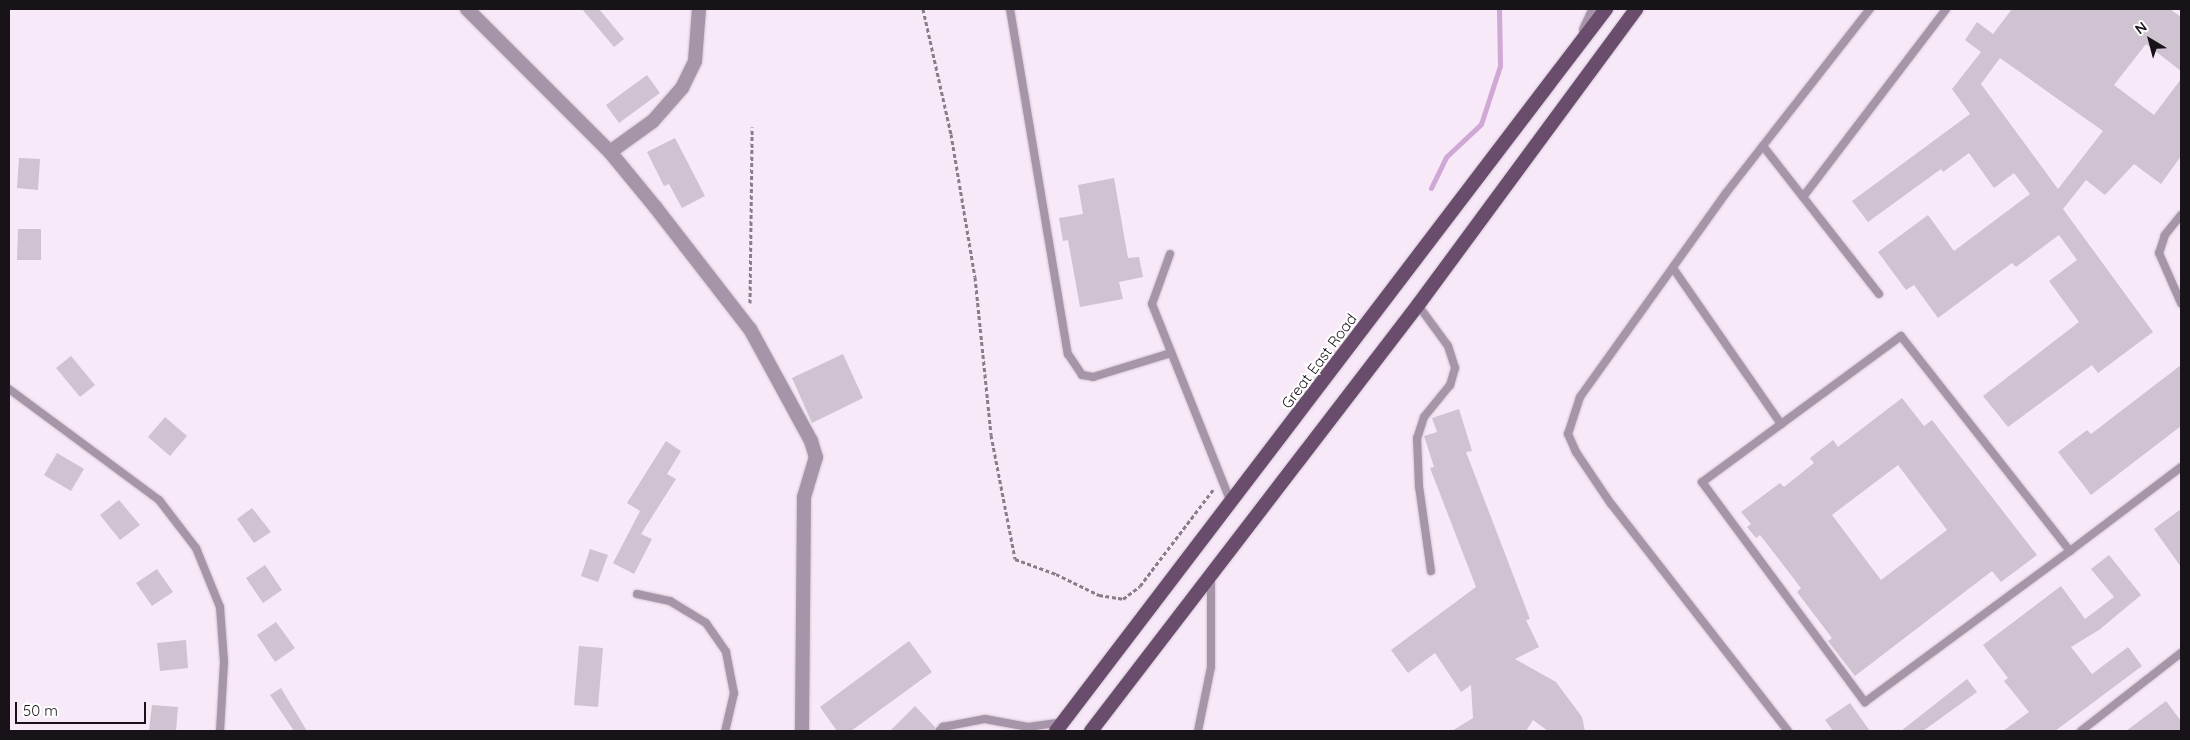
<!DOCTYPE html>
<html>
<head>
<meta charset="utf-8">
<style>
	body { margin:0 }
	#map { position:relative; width:2190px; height:740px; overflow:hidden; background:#f7e9f8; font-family:Quicksand,sans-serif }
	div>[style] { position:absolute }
	.stream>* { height:5px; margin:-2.5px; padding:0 2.5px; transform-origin:2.5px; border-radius:2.5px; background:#d0a8d5 }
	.building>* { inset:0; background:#cfc2d1 }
	.path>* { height:3px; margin-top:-1.5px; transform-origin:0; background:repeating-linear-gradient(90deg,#877e88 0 4px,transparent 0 6.5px) }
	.roads { filter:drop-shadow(0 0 1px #d3c7d4) drop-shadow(0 0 1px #d3c7d4) }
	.service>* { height:8px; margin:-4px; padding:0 4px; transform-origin:4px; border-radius:4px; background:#a695a8 }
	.minor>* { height:14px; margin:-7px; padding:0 7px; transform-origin:7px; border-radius:7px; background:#a695a8 }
	.primary>* { height:14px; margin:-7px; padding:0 7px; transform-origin:7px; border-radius:7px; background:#6a4c6d }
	span { translate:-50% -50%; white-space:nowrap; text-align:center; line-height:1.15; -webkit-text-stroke:4.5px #fff; paint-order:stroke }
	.street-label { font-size:15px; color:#171318 }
	.frame { position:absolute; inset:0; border:10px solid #171318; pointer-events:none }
	.north { position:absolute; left:2125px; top:15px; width:50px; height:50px; -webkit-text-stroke:4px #fff; paint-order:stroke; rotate:323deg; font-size:14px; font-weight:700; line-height:20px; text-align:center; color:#171318 }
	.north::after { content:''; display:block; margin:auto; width:18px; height:22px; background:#171318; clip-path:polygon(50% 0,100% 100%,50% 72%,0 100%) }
	.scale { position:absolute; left:15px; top:702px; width:131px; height:22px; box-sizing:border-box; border:2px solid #171318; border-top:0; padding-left:6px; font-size:15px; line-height:18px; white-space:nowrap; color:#171318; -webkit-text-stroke:4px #fff; paint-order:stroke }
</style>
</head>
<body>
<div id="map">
	<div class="stream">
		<i style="left:1431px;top:188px;width:34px;rotate:-64deg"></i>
		<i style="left:1446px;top:157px;width:48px;rotate:-43.3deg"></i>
		<i style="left:1481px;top:124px;width:61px;rotate:-71.9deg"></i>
		<i style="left:1500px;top:66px;width:57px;rotate:-91deg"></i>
	</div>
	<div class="building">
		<i style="clip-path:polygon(582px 9px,599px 9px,624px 39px,614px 47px)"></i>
		<i style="clip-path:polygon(evenodd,2012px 9px,2170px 9px,2181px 17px,2181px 71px,2146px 44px,2114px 85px,2154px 115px,2181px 79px,2181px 156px,2161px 184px,2134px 164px,2105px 195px,2086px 180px,2063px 209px,2153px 332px,2098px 373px,2092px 365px,2008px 427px,1983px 396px,2079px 322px,2049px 281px,2077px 260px,2059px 235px,2016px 267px,2012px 263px,1938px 318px,1914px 285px,1906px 290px,1878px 252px,1928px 215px,1954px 251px,2030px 194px,2014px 173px,1994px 188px,1969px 153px,1943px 172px,1941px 169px,1868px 222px,1852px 201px,1970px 114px,1952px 89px,1981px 52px,1965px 40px,1977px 22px,1993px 34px,2012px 9px,2000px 58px,2103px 131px,2058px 189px,1981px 84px,2000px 58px)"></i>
		<i style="clip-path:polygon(647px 75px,660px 93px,619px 123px,606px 105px)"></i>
		<i style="clip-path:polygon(675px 138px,705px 196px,682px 208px,669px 184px,664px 186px,647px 152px)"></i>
		<i style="clip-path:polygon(19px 158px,40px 159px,38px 190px,17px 188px)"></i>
		<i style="clip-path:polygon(1114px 178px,1128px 258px,1139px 257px,1143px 277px,1119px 282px,1123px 299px,1080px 307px,1068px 240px,1063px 241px,1059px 218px,1083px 214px,1078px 185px)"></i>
		<i style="clip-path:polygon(18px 229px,41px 229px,41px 260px,17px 260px)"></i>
		<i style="clip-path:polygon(843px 354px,863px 398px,812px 423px,792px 378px)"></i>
		<i style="clip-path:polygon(71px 356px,95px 385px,80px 397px,56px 368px)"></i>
		<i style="clip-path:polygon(2181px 365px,2181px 426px,2091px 495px,2058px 452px,2087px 430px,2091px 434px)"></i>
		<i style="clip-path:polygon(evenodd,1902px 398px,1924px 426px,1932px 420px,2037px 555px,2001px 582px,1992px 571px,1855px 676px,1828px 641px,1832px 638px,1797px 592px,1801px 588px,1760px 535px,1756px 538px,1747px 527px,1751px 524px,1741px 512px,1780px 483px,1784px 487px,1814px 463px,1810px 458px,1833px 440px,1838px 447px,1902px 398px,1898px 465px,1947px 530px,1881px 580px,1832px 515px,1898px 465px)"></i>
		<i style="clip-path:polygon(1459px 409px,1472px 451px,1466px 452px,1530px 619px,1526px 620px,1539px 647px,1515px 659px,1556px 682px,1582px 717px,1585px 731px,1548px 731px,1533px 720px,1526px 731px,1452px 731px,1473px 718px,1471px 685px,1461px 692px,1435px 653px,1408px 673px,1391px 650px,1476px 587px,1430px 468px,1434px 467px,1424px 436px,1437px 432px,1432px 418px)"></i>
		<i style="clip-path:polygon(165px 417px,187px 436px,170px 456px,148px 437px)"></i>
		<i style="clip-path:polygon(666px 441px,681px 451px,667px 474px,676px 479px,641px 534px,652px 539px,634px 574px,613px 563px,640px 511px,627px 503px)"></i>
		<i style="clip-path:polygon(57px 453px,84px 469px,71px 491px,44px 475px)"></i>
		<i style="clip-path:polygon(119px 500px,140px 525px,120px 540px,100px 515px)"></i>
		<i style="clip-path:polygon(252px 508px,271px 532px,254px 543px,237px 519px)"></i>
		<i style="clip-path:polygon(2181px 509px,2181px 567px,2154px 529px)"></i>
		<i style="clip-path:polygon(590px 549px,608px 555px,598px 582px,581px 576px)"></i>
		<i style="clip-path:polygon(2109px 555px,2141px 595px,2099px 630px,2071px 647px,2092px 674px,2128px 647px,2142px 666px,2055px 731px,2003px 731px,2029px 712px,2004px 681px,2008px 678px,1983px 645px,2061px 586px,2085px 619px,2114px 597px,2091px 569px)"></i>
		<i style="clip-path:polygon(265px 565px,282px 590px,263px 603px,246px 578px)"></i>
		<i style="clip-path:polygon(157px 569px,173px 592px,152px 606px,136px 583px)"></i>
		<i style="clip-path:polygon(276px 622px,295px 648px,275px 662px,257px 635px)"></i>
		<i style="clip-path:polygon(186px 640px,188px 668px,160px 671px,157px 643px)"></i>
		<i style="clip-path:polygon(909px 641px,932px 672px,851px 731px,837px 731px,820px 707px)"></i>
		<i style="clip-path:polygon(579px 646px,603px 648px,598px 707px,574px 705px)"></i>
		<i style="clip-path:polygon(1967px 679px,1977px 692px,1923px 731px,1901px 731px)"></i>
		<i style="clip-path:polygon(281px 688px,307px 731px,294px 731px,270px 695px)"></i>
		<i style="clip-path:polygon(2166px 701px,2181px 721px,2181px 731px,2126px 731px)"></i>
		<i style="clip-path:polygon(1850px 703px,1870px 731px,1833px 731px,1825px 720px)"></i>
		<i style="clip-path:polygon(152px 705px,178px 707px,176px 731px,149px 731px)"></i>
		<i style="clip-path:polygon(915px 706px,935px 727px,934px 731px,890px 731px)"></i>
	</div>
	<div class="path">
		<i style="left:923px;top:9px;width:128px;rotate:77.4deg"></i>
		<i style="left:951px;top:134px;width:145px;rotate:80.5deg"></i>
		<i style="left:975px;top:277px;width:159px;rotate:84.2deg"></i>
		<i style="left:991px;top:435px;width:126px;rotate:79deg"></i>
		<i style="left:1015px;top:559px;width:44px;rotate:20.1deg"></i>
		<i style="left:1056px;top:574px;width:48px;rotate:26deg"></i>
		<i style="left:1099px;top:595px;width:24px;rotate:9deg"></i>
		<i style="left:1123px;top:599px;width:21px;rotate:-37deg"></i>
		<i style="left:1140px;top:586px;width:121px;rotate:-52.8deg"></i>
		<i style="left:750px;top:303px;width:176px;rotate:-89.3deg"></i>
	</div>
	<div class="roads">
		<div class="service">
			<i style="left:1010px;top:9px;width:350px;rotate:80.5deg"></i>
			<i style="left:1068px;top:354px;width:25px;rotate:56deg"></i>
			<i style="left:1082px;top:375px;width:11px;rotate:10deg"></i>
			<i style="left:1093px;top:377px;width:82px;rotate:-17.1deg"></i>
			<i style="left:1763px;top:146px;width:188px;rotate:51.9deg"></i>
			<i style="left:1803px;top:197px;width:236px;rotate:-52.7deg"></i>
			<i style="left:2181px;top:215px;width:26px;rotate:129deg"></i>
			<i style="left:2165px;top:235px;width:19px;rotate:108deg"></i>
			<i style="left:2159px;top:253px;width:55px;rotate:66.3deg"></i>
			<i style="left:1170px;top:254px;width:53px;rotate:109.8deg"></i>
			<i style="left:1152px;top:304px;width:214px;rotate:68.3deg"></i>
			<i style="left:1673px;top:268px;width:190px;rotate:55.3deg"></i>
			<i style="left:1418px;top:305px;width:51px;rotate:53.8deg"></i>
			<i style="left:1448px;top:346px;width:23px;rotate:72deg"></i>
			<i style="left:1455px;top:368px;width:18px;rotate:106deg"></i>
			<i style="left:1450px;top:385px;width:41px;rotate:129.1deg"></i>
			<i style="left:1424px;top:417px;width:22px;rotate:108deg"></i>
			<i style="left:1417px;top:438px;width:48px;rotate:87.6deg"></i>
			<i style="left:1419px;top:486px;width:86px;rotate:82deg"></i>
			<i style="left:9px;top:389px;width:187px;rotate:36.5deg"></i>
			<i style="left:159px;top:500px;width:61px;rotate:52.4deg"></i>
			<i style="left:196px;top:548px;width:64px;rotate:67.9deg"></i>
			<i style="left:220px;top:607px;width:55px;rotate:85.8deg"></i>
			<i style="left:224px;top:662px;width:69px;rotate:93.3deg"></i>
			<i style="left:2070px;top:551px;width:273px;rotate:-128.2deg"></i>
			<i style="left:1901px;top:336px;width:247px;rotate:143.7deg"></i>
			<i style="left:1702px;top:482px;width:274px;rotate:53.5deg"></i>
			<i style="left:1865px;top:702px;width:255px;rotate:-36.4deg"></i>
			<i style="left:2070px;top:551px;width:139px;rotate:-37.1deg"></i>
			<i style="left:637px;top:594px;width:34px;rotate:12deg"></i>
			<i style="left:670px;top:601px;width:42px;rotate:31.4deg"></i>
			<i style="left:706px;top:623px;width:35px;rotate:55deg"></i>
			<i style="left:726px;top:652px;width:42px;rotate:79deg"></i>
			<i style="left:734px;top:693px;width:39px;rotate:103deg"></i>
			<i style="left:939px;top:731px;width:6px;rotate:-45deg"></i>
			<i style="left:943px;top:727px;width:43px;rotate:-10.8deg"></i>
			<i style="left:985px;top:719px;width:44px;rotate:10.5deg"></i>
			<i style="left:1028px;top:727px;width:35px;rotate:-8deg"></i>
			<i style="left:1198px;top:731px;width:65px;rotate:-78.5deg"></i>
			<i style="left:1211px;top:667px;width:90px;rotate:-90deg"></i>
			<i style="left:1788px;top:731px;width:288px;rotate:-127.9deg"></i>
			<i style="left:1611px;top:504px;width:63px;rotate:-123.9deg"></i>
			<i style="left:1576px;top:452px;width:20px;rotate:-114deg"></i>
			<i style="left:1568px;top:434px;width:39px;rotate:-72deg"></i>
			<i style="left:1580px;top:397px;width:251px;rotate:-54.4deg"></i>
			<i style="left:1726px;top:193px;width:234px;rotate:-52deg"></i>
			<i style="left:2081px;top:731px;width:127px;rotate:-38deg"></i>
		</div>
		<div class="minor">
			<i style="left:467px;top:9px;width:202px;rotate:45deg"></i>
			<i style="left:610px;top:152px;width:72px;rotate:50.6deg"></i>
			<i style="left:656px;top:208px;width:153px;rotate:52.2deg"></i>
			<i style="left:750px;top:329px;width:128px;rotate:61.4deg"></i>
			<i style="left:811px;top:441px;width:17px;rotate:73deg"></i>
			<i style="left:816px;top:457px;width:42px;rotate:106.7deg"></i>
			<i style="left:804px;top:497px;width:234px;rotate:90.5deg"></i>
			<i style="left:1586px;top:30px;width:23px;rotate:-65deg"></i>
			<i style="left:610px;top:152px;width:53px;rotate:-35.8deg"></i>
			<i style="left:653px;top:121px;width:44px;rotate:-48.7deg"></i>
			<i style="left:682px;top:88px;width:30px;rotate:-64deg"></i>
			<i style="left:695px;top:61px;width:52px;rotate:-85.6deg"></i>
		</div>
		<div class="primary">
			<i style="left:1056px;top:731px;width:908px;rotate:-52.7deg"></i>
			<i style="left:1091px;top:731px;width:537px;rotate:-52.49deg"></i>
			<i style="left:1418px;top:305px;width:368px;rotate:-53.6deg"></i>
		</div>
	</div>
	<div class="street-label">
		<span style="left:1319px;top:361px;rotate:-53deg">Great East Road</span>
	</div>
	<div class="frame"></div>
	<div class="north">N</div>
	<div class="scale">50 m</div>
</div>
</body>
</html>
